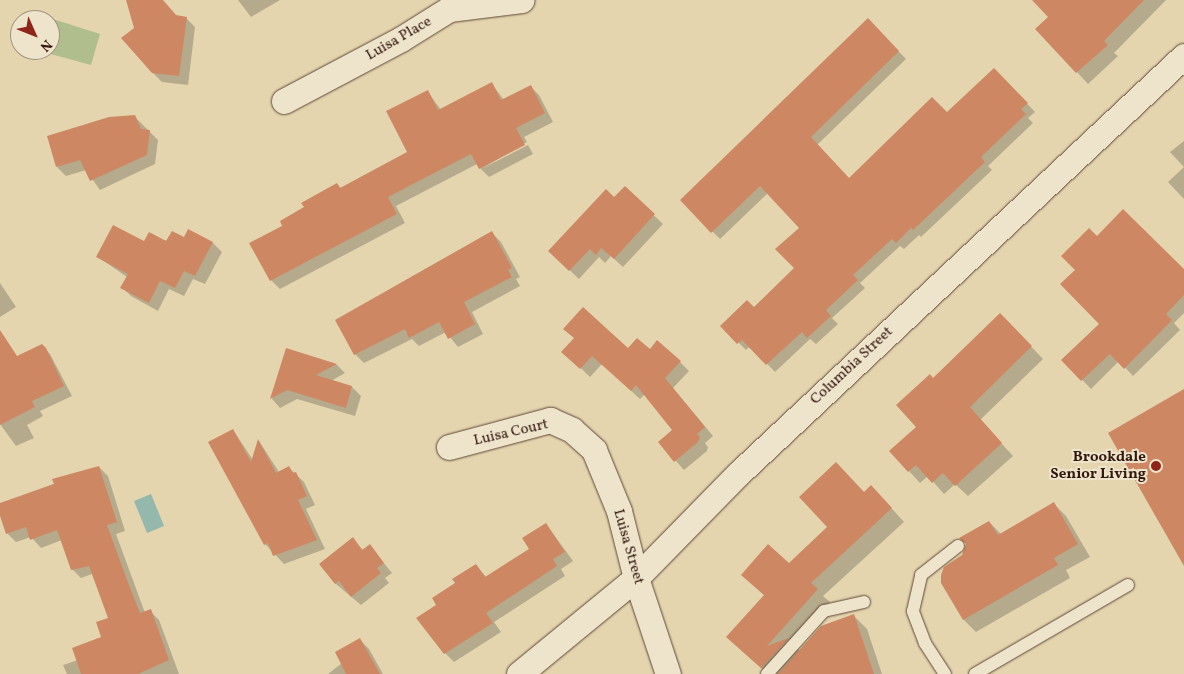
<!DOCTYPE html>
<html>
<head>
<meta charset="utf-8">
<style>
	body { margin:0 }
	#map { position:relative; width:1184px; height:674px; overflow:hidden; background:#e4d5af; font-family:Vollkorn,serif }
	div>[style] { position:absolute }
	.green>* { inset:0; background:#b0be8d }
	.water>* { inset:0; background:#95b8ad }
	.shadow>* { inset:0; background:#0003 }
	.building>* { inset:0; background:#cd8863 }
	.roads { filter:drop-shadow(0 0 1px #5f4736) drop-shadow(0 0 1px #5f4736) }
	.lane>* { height:12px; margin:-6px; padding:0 6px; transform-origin:6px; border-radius:6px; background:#ede4cb }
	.street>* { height:25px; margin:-12.5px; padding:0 12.5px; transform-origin:12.5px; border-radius:12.5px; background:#ede4cb }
	.dots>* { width:14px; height:14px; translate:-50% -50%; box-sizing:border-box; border:2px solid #ede4cb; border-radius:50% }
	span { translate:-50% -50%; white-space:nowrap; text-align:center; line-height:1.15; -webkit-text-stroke:4px #ede4cb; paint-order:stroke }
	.street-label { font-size:15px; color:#33180e }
	.poi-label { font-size:15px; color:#33180e; font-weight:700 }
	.right { translate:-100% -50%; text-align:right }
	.north { position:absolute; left:10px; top:10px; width:50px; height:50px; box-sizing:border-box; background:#ede4cb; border:1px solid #a3927f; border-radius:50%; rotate:134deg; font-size:14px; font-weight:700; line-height:20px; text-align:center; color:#33180e }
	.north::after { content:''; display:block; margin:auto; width:18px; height:22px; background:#8f2418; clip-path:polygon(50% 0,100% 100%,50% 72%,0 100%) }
</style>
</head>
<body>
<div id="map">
	<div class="green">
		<i style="clip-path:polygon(34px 13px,100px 34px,91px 65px,36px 50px,50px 50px,50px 20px,32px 20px)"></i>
	</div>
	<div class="water">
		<i style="clip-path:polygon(151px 494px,164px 526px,147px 533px,134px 501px)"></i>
	</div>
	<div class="shadow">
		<i style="clip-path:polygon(238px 0,280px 0,251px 17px)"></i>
		<i style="clip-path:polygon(1047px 0,1166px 0,1114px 53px,1118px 56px,1088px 84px,1037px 29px,1050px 17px)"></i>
		<i style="clip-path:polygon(186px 18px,195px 27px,188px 85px,162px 82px,152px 72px,135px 29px)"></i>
		<i style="clip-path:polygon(868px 20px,906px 59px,817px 145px,850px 179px,1002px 77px,1035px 112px,1028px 118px,1033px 123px,988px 166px,992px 170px,921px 237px,919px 235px,904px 249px,900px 246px,860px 283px,865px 288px,832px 318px,838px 324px,816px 344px,810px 339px,775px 372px,750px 346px,746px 350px,722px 326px,754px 308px,796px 268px,801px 228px,768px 193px,720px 239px,681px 200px)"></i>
		<i style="clip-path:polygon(491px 83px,504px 100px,530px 86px,539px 95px,553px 122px,524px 137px,527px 142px,481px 169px,528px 145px,533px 154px,489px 177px,480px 168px,477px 164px,396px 206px,405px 223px,280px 289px,271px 280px,284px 226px,337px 184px,342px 189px,409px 153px,427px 91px,441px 110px)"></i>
		<i style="clip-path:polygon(135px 117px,158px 140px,155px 164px,100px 190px,86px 170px,66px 176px,57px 167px)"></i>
		<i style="clip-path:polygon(1184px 141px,1184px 167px,1170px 152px)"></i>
		<i style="clip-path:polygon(1184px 167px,1184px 199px,1168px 182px)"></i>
		<i style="clip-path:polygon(625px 188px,663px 224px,623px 267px,611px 256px,605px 263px,599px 257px,579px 279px,559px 260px)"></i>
		<i style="clip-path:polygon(189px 230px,213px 243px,222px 252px,205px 284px,193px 279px,184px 296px,169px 289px,158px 311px,131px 296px,122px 287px,127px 277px,98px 257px,145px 243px,184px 238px)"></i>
		<i style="clip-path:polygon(492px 233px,501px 242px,520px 277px,516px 279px,520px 286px,472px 312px,483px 334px,458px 347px,446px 332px,419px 346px,412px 339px,364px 363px,355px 354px)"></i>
		<i style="clip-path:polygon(1097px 238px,1184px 271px,1184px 313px,1174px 323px,1180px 330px,1133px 376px,1119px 361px,1091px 389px,1063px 360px,1100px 324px,1077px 270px)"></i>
		<i style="clip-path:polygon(0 283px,16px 307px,0 317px)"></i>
		<i style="clip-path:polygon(1000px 314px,1043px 359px,980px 420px,1013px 456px,968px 496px,955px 484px,944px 494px,928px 476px,920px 483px,909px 471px,917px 427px,933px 379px)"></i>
		<i style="clip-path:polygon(41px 345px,50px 354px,72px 396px,40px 411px,43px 416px,27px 425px,34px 438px,16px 446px,0 424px,0 358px,17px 357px)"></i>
		<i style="clip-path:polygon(287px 349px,337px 365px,345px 373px,331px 381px,352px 387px,361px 396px,355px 416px,297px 399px,280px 408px,272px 399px)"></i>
		<i style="clip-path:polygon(563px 351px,650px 351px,680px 362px,689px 371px,673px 388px,713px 436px,705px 443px,708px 447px,707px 451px,684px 470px,659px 442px,674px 430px,645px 394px,640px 399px,602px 364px,590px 377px)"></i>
		<i style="clip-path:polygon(233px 430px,253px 460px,259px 441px,279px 472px,289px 468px,304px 482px,315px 505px,306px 509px,325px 549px,284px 564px,265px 544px)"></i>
		<i style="clip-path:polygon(99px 467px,108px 476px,125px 531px,116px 534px,145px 613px,150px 611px,159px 620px,179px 674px,67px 674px,63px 665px,78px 660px,103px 638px,110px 619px,92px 574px,81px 578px,72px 569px,62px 540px,41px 548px,31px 537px,16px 542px,7px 533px,0 504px)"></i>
		<i style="clip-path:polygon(864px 493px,884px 500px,904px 522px,823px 596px,830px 602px,793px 644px,800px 651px,854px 616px,867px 629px,882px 674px,768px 674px,741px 650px,765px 596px,742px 575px,789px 564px)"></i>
		<i style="clip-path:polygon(1054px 504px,1066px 516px,1090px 557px,1066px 570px,1070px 578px,976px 632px,964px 620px,942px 582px,989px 522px,1001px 534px)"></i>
		<i style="clip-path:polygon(546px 524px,573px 561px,561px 569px,565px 576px,494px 622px,501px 632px,454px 662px,445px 653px,438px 606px,476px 565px,487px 578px,531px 550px)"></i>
		<i style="clip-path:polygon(353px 539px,363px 550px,370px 546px,392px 573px,385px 578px,389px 583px,361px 605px,336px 584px,321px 564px)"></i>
		<i style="clip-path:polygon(360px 640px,369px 649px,383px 674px,328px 674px,342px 663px)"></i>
	</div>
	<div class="building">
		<i style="clip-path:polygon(126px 0,163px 0,176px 15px,187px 17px,179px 76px,152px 73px,121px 38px,134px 28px)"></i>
		<i style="clip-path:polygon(1032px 0,1144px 0,1104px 41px,1108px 45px,1076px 73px,1035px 29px,1048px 17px)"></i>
		<i style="clip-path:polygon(868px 18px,899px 51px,811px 137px,849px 178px,932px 97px,947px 112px,994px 68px,1028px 103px,1021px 109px,1026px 114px,981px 157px,985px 162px,913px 230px,911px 228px,896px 243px,892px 239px,853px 275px,858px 280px,826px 310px,831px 316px,807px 338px,802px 332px,766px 365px,742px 340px,737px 344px,720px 326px,747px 300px,754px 307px,794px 268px,775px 249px,799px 228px,760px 186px,711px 233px,680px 200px)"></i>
		<i style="clip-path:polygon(492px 82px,501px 100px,531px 85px,545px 113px,516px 128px,525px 145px,479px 169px,471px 154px,388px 197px,397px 214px,270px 281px,249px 243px,282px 226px,280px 221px,304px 207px,301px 203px,337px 183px,340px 188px,407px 152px,386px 111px,428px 90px,438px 110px)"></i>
		<i style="clip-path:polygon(135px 115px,141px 129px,150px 130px,147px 155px,90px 181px,80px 160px,56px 167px,47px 136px,109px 117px)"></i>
		<i style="clip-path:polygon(625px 186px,655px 214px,614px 259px,601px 248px,596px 255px,590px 249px,569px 271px,548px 251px,606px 189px,614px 197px)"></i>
		<i style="clip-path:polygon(1123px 209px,1184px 269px,1184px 295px,1166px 314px,1172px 320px,1124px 369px,1110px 354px,1081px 381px,1061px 360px,1099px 324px,1060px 284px,1075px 270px,1061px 256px,1089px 228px,1097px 236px)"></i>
		<i style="clip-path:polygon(113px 225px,144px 241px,149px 232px,166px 241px,172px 231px,184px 237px,188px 229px,213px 242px,195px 276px,184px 271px,175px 288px,160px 281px,149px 303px,120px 288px,128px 274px,96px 257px)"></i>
		<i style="clip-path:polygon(492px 231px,512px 268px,508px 270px,512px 277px,464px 302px,475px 324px,448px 339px,439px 322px,409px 338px,405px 329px,354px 355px,335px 320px)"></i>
		<i style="clip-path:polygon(583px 307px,628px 348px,637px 338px,650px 349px,657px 340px,681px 361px,665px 378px,705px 427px,697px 434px,700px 437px,698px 442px,674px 462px,658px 442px,672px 430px,636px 385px,631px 391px,592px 356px,580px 369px,561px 352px,574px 338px,563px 329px)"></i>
		<i style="clip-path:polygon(1000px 313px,1032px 346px,970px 407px,1002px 443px,955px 486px,943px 473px,932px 483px,916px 465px,908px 472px,889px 451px,916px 427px,896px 405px,930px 374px,933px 378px)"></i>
		<i style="clip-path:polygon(0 330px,17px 356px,42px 344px,46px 348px,64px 386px,32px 401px,35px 407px,0 425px)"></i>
		<i style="clip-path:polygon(286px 348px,337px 364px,316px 375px,352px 386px,346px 408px,287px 390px,270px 399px)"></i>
		<i style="clip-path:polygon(1184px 389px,1184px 566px,1108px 433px)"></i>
		<i style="clip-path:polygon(233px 429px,251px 462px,258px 439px,276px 473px,289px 466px,293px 473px,296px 472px,307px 496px,298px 500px,317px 540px,273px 556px,268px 543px,264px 545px,208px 442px)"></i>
		<i style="clip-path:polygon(836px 462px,864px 492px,871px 485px,892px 508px,811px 583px,818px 589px,767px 646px,789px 638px,761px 668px,726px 637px,764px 595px,741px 575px,768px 544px,789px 563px,827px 527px,799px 497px)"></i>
		<i style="clip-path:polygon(99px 466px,117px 522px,107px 525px,127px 580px,140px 613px,151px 609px,169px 660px,138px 674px,81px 674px,72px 648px,101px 637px,96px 622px,108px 618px,89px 566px,71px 570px,57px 530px,30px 540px,26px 527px,6px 534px,0 516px,0 503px,54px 484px,52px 479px)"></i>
		<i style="clip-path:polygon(1054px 502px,1078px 544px,1054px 558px,1058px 565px,963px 620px,941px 583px,941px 575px,944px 567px,962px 555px,966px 544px,959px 538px,989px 521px,998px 535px)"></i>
		<i style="clip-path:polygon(546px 523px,565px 552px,553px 559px,557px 566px,486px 613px,493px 623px,444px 654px,416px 618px,436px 605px,432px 598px,455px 583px,452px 579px,476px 564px,485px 577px,529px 549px,522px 538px)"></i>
		<i style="clip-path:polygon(353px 537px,362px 550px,370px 544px,384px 563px,377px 568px,381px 573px,351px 597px,339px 581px,335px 584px,319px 564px)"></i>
		<i style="clip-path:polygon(854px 614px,874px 674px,778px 674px,821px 626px)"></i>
		<i style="clip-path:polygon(360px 638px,380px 674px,346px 674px,335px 652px)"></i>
	</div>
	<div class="roads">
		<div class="lane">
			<i style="left:767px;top:674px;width:85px;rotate:-47.9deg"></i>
			<i style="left:824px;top:611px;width:41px;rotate:-12.7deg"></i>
			<i style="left:945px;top:674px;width:37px;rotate:-123deg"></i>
			<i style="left:925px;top:643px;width:34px;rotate:-111deg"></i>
			<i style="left:913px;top:611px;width:37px;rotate:-77deg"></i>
			<i style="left:921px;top:575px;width:47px;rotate:-38.1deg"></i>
			<i style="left:975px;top:674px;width:177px;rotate:-30.2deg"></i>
		</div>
		<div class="street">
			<i style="left:284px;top:101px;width:132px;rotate:-27.9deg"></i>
			<i style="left:401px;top:39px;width:57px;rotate:-32deg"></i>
			<i style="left:449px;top:9px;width:73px;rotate:-7.1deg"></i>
			<i style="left:449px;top:447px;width:105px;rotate:-15deg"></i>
			<i style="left:550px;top:420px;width:24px;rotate:24deg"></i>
			<i style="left:572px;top:430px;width:30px;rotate:42deg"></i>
			<i style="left:594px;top:450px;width:66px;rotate:67.7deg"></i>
			<i style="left:619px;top:511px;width:69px;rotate:75.8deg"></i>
			<i style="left:636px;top:578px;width:101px;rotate:71.6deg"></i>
			<i style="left:519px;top:674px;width:151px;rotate:-39.4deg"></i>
			<i style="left:636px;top:578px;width:147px;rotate:-45.6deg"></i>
			<i style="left:739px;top:473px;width:610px;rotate:-43.14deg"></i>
		</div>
	</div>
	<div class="dots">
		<i style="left:1156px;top:466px;background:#8f2418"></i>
	</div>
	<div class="street-label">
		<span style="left:399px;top:39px;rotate:-30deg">Luisa Place</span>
		<span style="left:852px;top:366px;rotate:-43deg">Columbia Street</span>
		<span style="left:511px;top:433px;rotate:-13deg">Luisa Court</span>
		<span style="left:628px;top:547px;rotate:74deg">Luisa Street</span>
	</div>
	<div class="poi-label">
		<span class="right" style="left:1146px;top:466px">Brookdale<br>Senior Living</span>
	</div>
	<div class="north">N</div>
</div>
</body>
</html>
